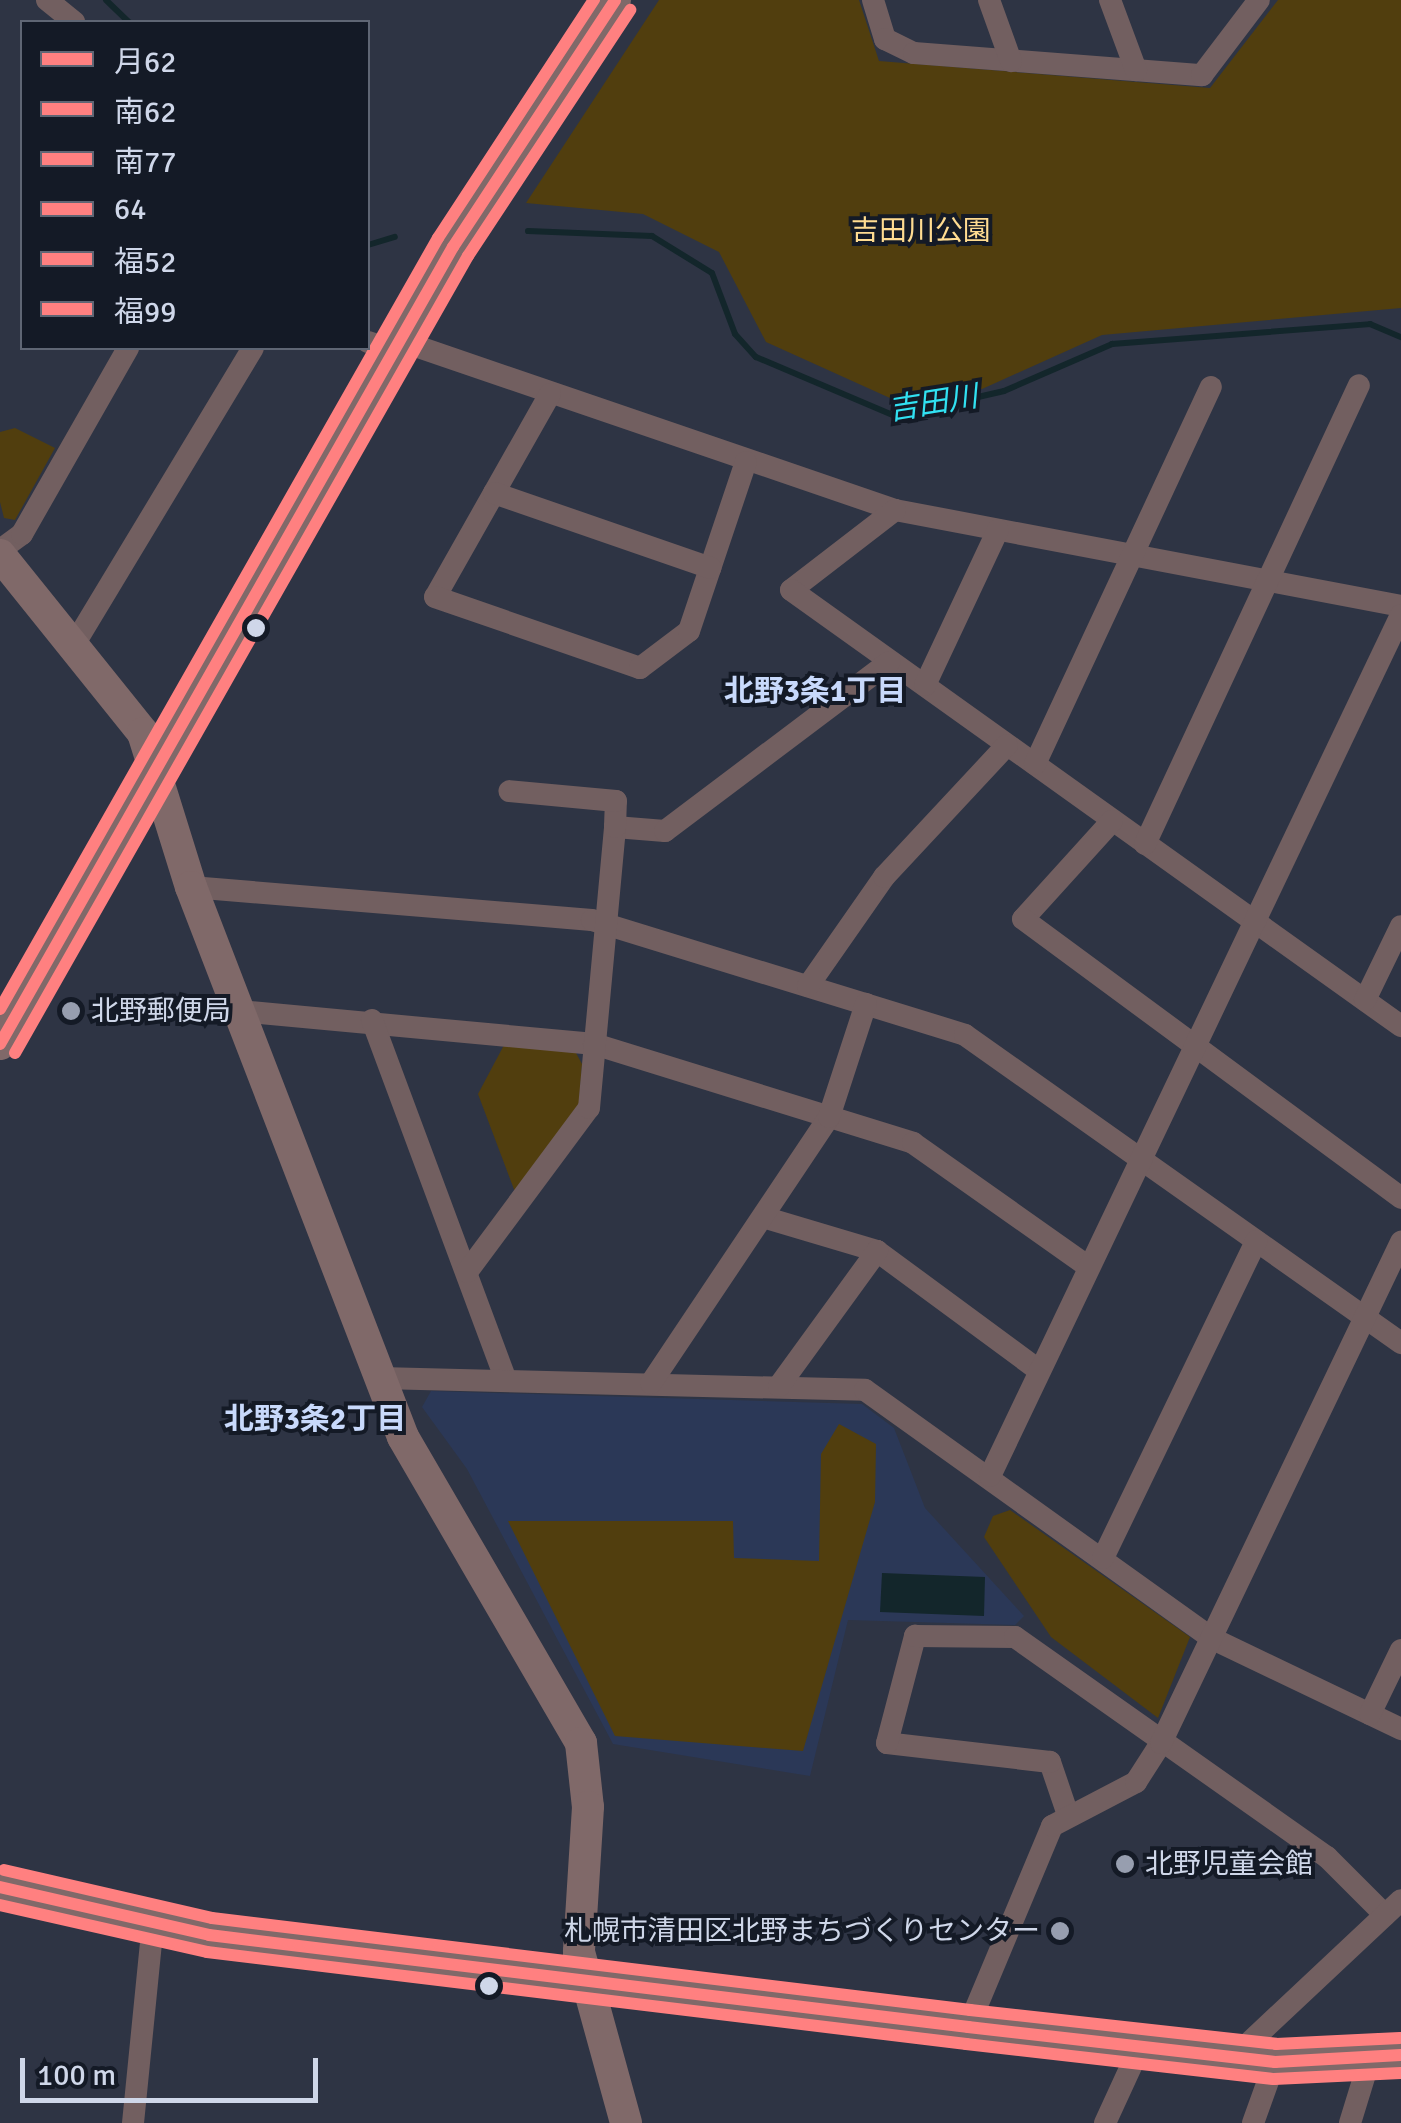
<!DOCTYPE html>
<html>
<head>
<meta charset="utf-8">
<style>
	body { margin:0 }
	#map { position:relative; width:1401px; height:2123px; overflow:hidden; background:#2e3444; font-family:Signika,"Noto Sans JP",sans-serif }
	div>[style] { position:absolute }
	.built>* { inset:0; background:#2b3857 }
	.green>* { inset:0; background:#513e0e }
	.water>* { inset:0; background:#13262b }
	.stream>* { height:6px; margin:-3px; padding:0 3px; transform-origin:3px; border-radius:3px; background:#13262b }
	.street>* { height:22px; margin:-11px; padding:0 11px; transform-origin:11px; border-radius:11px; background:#725f60 }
	.secondary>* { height:32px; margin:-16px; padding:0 16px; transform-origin:16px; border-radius:16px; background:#806969 }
	.bus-1>* { height:12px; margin:-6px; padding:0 6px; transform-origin:6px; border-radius:6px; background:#ff8080 }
	.bus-2>* { height:12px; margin:-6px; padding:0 6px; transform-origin:6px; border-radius:6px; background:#ff8080 }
	.bus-3>* { height:12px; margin:-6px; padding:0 6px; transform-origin:6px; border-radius:6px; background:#ff8080 }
	.bus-4>* { height:12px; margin:-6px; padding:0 6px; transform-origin:6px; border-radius:6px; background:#ff8080 }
	.bus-5>* { height:12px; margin:-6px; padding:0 6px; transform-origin:6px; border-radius:6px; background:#ff8080 }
	.bus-6>* { height:12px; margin:-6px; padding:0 6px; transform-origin:6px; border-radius:6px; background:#ff8080 }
	.dots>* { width:28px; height:28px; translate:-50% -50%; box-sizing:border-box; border:5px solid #141a26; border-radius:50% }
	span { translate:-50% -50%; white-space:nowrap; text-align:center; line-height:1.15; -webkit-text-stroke:8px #141a26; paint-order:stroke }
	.park-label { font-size:28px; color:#ffdc91 }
	.poi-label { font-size:28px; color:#cfd7e9 }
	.left { translate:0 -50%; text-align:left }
	.right { translate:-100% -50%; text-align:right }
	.water-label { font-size:30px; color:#31e1f2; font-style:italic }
	.neighbourhood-label { font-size:30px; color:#c8d9fb; font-weight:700 }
	.legend { position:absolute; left:20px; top:20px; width:350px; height:330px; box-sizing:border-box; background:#141a26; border:2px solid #5f6674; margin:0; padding:12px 18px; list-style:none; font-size:30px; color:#cfd7e9 }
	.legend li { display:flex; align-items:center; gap:20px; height:50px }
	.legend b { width:50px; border:2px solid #5f6674 }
	.scale { position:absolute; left:20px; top:2058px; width:298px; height:45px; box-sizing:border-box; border:5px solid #cfd7e9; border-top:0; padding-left:12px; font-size:30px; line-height:35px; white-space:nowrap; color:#cfd7e9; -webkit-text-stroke:8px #141a26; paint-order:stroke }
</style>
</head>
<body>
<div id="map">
	<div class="built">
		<i style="clip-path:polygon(431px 1391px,862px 1404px,894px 1428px,925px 1508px,1024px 1616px,1015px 1625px,848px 1620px,810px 1776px,613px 1744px,467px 1469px,422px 1407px)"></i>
	</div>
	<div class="green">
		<i style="clip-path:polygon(659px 0,859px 0,879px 61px,1210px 88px,1278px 0,1401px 0,1401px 308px,1102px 335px,982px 389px,901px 403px,766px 342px,719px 252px,643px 214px,526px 203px)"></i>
		<i style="clip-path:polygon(15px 428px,55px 448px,15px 520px,4px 518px,0 502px,0 432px)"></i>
		<i style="clip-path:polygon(504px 1045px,576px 1053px,582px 1064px,579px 1104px,515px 1192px,478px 1094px)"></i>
		<i style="clip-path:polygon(839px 1424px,876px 1444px,875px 1502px,803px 1751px,615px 1736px,508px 1521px,733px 1521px,734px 1558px,819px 1561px,821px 1454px)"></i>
		<i style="clip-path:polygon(1010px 1510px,1190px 1637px,1158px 1718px,1051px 1637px,984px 1537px,993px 1516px)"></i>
	</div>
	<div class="water">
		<i style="clip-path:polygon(882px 1573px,985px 1577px,984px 1616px,880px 1612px)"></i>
	</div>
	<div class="stream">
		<i style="left:106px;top:0;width:32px;rotate:44deg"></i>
		<i style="left:528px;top:231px;width:124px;rotate:2.3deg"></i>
		<i style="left:652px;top:236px;width:70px;rotate:31.7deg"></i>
		<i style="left:712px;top:273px;width:65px;rotate:69.3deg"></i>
		<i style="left:735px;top:334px;width:31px;rotate:48deg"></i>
		<i style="left:756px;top:357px;width:151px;rotate:23deg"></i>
		<i style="left:895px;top:416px;width:112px;rotate:-12.9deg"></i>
		<i style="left:1004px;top:391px;width:118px;rotate:-23.5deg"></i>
		<i style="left:1112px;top:344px;width:259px;rotate:-4.4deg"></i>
		<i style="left:1370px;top:324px;width:34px;rotate:23deg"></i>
		<i style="left:368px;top:245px;width:28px;rotate:-17deg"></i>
	</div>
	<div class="street">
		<i style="left:47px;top:0;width:35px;rotate:39deg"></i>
		<i style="left:873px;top:0;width:41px;rotate:72.9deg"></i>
		<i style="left:885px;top:39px;width:32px;rotate:26deg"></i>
		<i style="left:914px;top:53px;width:289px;rotate:4.4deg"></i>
		<i style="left:1202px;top:75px;width:94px;rotate:-52.8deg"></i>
		<i style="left:989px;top:0;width:65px;rotate:70.2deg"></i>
		<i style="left:1110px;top:0;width:75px;rotate:69.6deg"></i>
		<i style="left:398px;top:340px;width:525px;rotate:18.88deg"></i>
		<i style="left:895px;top:510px;width:515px;rotate:10.74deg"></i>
		<i style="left:368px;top:342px;width:25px;rotate:18deg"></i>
		<i style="left:550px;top:394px;width:233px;rotate:119.5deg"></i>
		<i style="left:435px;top:597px;width:217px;rotate:19.1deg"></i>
		<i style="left:640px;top:668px;width:61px;rotate:-37.1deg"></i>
		<i style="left:689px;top:631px;width:178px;rotate:-71.4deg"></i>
		<i style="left:494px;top:493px;width:229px;rotate:19.1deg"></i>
		<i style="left:895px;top:510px;width:131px;rotate:142.4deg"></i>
		<i style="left:791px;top:590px;width:750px;rotate:35.56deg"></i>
		<i style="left:0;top:550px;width:27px;rotate:-36deg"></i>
		<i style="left:22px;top:534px;width:214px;rotate:-60.3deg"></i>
		<i style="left:72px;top:648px;width:350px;rotate:-58.9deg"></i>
		<i style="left:925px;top:685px;width:171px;rotate:-64.8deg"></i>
		<i style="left:1035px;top:764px;width:416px;rotate:-65deg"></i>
		<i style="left:1112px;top:821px;width:132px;rotate:132.2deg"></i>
		<i style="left:1023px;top:919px;width:470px;rotate:36.4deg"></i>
		<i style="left:615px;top:827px;width:50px;rotate:4.6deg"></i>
		<i style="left:665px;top:831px;width:281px;rotate:-37deg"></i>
		<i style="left:1145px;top:844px;width:506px;rotate:-65deg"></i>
		<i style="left:191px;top:887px;width:402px;rotate:4.7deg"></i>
		<i style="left:592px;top:920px;width:390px;rotate:17.1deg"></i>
		<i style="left:965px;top:1035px;width:534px;rotate:35.24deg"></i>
		<i style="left:808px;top:986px;width:133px;rotate:-55.1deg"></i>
		<i style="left:884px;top:877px;width:180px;rotate:-47deg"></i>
		<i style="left:1365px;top:1000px;width:82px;rotate:-64.1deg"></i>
		<i style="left:239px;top:1011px;width:357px;rotate:5.3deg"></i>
		<i style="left:594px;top:1044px;width:334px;rotate:17.2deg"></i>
		<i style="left:913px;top:1143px;width:215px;rotate:35.2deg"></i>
		<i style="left:372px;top:1020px;width:384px;rotate:69.6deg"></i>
		<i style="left:763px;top:1217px;width:119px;rotate:16.6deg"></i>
		<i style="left:877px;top:1251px;width:202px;rotate:36.4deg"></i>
		<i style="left:467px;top:1272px;width:204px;rotate:-53.4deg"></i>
		<i style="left:589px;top:1108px;width:282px;rotate:-84.7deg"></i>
		<i style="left:615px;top:827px;width:26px;rotate:-88deg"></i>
		<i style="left:616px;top:801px;width:107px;rotate:-174.7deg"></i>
		<i style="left:380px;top:1378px;width:485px;rotate:1.4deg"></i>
		<i style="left:865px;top:1390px;width:426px;rotate:35.6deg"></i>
		<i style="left:1211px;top:1638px;width:211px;rotate:25.6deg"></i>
		<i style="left:651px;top:1383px;width:320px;rotate:-56.2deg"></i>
		<i style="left:829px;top:1117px;width:119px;rotate:-71.9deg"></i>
		<i style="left:779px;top:1386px;width:167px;rotate:-54deg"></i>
		<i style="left:990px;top:1476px;width:954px;rotate:-64.48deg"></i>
		<i style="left:1103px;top:1558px;width:352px;rotate:-64.2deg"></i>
		<i style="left:1370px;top:1714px;width:71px;rotate:-64.2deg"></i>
		<i style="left:1067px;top:1812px;width:53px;rotate:-108.8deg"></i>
		<i style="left:1050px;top:1762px;width:164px;rotate:-173.4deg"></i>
		<i style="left:887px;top:1743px;width:111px;rotate:-75.3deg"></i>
		<i style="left:915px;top:1636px;width:100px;rotate:0.6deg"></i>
		<i style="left:1015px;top:1637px;width:382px;rotate:35.2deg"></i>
		<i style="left:1327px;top:1857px;width:82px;rotate:45deg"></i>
		<i style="left:968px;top:2027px;width:218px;rotate:-67.3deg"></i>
		<i style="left:1052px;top:1826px;width:95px;rotate:-27.6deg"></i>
		<i style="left:1136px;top:1782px;width:46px;rotate:-57.3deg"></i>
		<i style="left:1161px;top:1743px;width:556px;rotate:-64.4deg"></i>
		<i style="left:1236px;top:2055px;width:226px;rotate:-43.2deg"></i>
		<i style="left:133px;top:2123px;width:200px;rotate:-84.3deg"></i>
		<i style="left:1105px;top:2123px;width:84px;rotate:-65.3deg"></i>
		<i style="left:1253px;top:2123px;width:65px;rotate:-70.2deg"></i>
		<i style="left:1350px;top:2123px;width:68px;rotate:-72.9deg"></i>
	</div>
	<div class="secondary">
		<i style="left:0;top:555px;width:228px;rotate:51.2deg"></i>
		<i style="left:143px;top:733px;width:161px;rotate:72.7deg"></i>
		<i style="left:191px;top:887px;width:589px;rotate:68.92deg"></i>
		<i style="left:403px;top:1437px;width:354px;rotate:59.8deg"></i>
		<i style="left:581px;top:1743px;width:64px;rotate:83.8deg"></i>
		<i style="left:588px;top:1807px;width:145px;rotate:93.6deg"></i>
		<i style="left:579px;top:1952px;width:177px;rotate:74.6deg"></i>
		<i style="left:0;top:1044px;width:917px;rotate:-60.39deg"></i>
		<i style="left:453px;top:247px;width:295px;rotate:-56.7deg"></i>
		<i style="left:0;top:1887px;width:214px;rotate:12.9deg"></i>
		<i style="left:209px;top:1935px;width:765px;rotate:6.91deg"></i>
		<i style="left:968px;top:2027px;width:309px;rotate:6.5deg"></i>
		<i style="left:1275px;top:2062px;width:126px;rotate:-3.2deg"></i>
	</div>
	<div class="bus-1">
		<i style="left:0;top:1887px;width:214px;rotate:12.9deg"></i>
		<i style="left:209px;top:1935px;width:765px;rotate:6.91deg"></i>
		<i style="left:968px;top:2027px;width:309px;rotate:6.5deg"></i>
		<i style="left:1275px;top:2062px;width:126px;rotate:-3.2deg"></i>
	</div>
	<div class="bus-2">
		<i style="left:0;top:1905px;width:212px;rotate:12.8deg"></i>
		<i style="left:207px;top:1952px;width:765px;rotate:6.91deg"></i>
		<i style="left:966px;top:2044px;width:310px;rotate:6.5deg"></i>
		<i style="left:1274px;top:2079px;width:127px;rotate:-2.7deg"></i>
	</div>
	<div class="bus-3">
		<i style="left:4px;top:1870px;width:213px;rotate:13deg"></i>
		<i style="left:212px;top:1918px;width:764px;rotate:6.92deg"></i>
		<i style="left:970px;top:2010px;width:308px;rotate:6.3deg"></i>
		<i style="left:1276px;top:2044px;width:124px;rotate:-2.8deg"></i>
	</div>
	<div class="bus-4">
		<i style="left:0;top:1044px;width:917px;rotate:-60.39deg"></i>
		<i style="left:453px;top:247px;width:295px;rotate:-56.7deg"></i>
	</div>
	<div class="bus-5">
		<i style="left:15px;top:1053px;width:917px;rotate:-60.39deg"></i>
		<i style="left:468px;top:256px;width:295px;rotate:-56.6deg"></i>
	</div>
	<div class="bus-6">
		<i style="left:0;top:1009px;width:887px;rotate:-60.4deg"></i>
		<i style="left:438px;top:238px;width:285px;rotate:-56.8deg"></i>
	</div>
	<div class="dots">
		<i style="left:256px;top:628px;background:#cfd7e9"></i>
		<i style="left:71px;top:1011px;background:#979eaf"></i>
		<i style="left:1125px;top:1864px;background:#979eaf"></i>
		<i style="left:1060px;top:1931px;background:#979eaf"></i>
		<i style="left:489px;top:1986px;background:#cfd7e9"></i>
	</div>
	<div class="park-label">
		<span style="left:921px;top:231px">吉田川公園</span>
	</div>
	<div class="poi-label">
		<span class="left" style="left:91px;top:1011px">北野郵便局</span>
		<span class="left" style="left:1145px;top:1864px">北野児童会館</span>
		<span class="right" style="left:1040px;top:1931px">札幌市清田区北野まちづくりセンター</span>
	</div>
	<div class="water-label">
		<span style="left:933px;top:404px;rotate:-9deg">吉田川</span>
	</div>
	<div class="neighbourhood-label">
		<span style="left:815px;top:692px">北野3条1丁目</span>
		<span style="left:315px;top:1420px">北野3条2丁目</span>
	</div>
	<ul class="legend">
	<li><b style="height:12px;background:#ff8080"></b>月62</li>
	<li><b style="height:12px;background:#ff8080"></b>南62</li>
	<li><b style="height:12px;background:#ff8080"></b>南77</li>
	<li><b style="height:12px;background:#ff8080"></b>64</li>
	<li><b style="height:12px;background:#ff8080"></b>福52</li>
	<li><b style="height:12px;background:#ff8080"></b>福99</li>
	</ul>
	<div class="scale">100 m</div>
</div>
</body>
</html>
